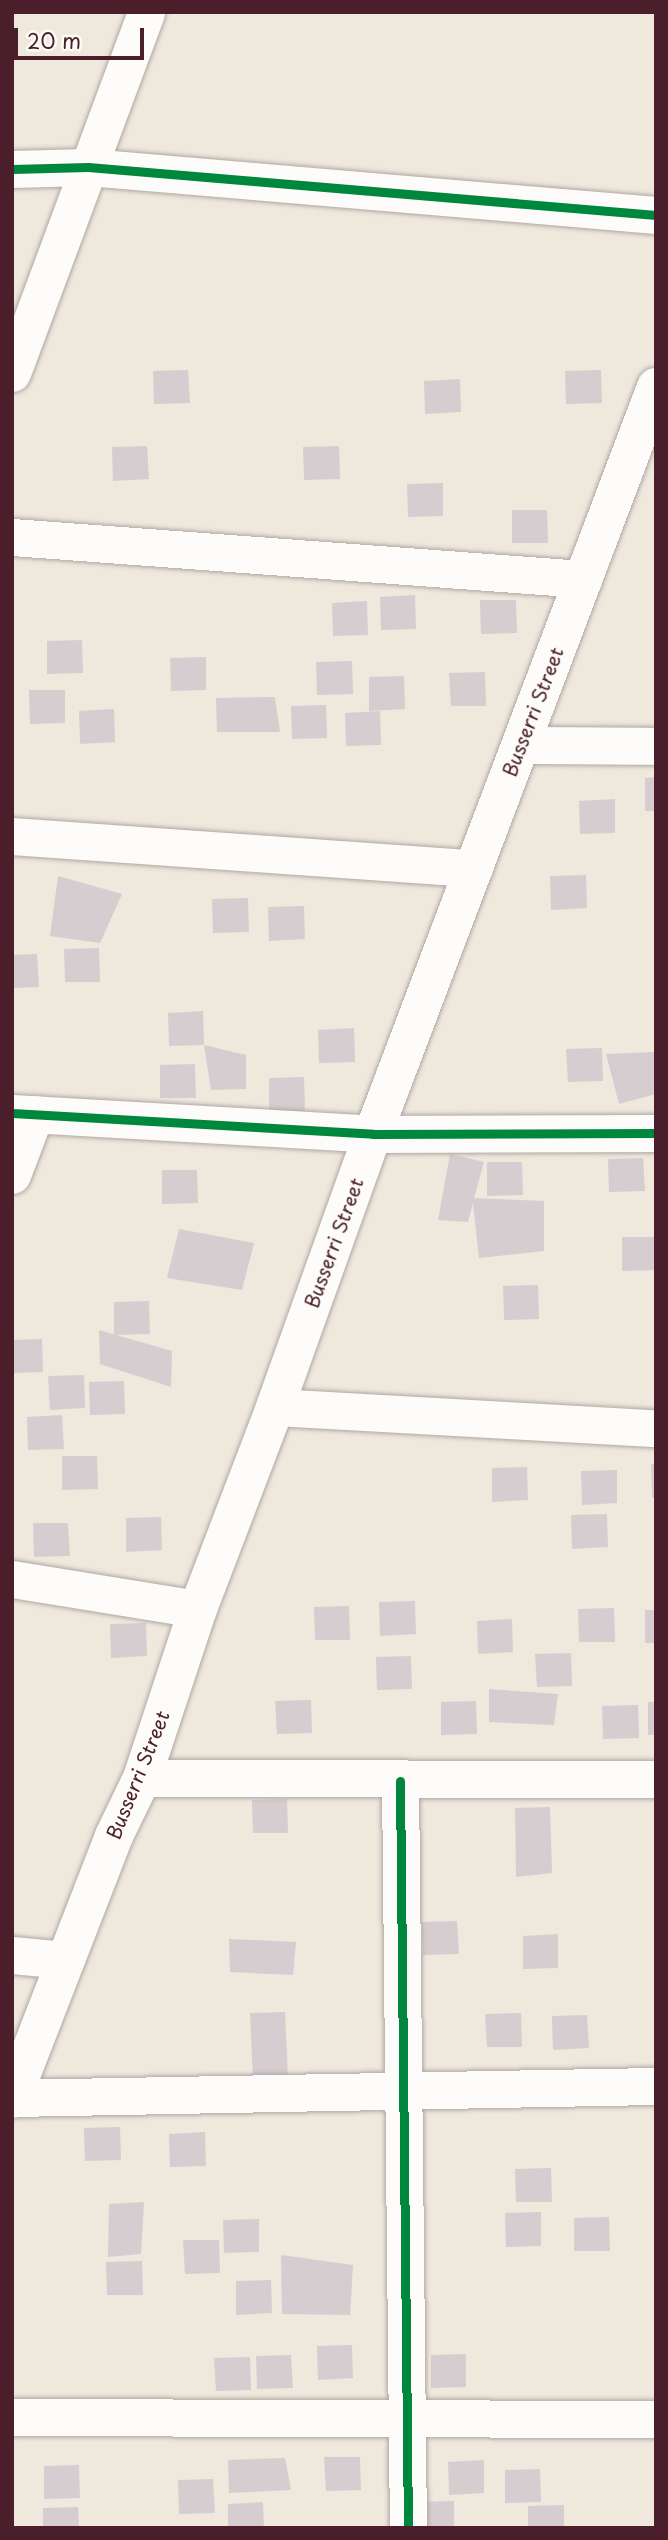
<!DOCTYPE html>
<html>
<head>
<meta charset="utf-8">
<style>
	body { margin:0 }
	#map { position:relative; width:668px; height:2540px; overflow:hidden; background:#efe8dd; font-family:"Playpen Sans",sans-serif }
	div>[style] { position:absolute }
	.building>* { inset:0; background:#d6cdd0 }
	.roads { filter:drop-shadow(0 0 2px #b0a7a2) drop-shadow(0 0 2px #b0a7a2) }
	.minor>* { height:37px; margin:-18.5px; padding:0 18.5px; transform-origin:18.5px; border-radius:18.5px; background:#fdfcfa }
	.secondary>* { height:38px; margin:-19px; padding:0 19px; transform-origin:19px; border-radius:19px; background:#fdfcfa }
	.cycleway>* { height:9px; margin:-4.5px; padding:0 4.5px; transform-origin:4.5px; border-radius:4.5px; background:#00873e }
	span { translate:-50% -50%; white-space:nowrap; text-align:center; line-height:1.15; -webkit-text-stroke:7px #fdfcf7; paint-order:stroke }
	.street-label { font-size:19px; color:#4a1f2b }
	.frame { position:absolute; inset:0; border:14px solid #4a1f2b; pointer-events:none }
	.scale { position:absolute; left:14px; top:28px; width:130px; height:32px; box-sizing:border-box; border:4px solid #4a1f2b; border-top:0; padding-left:9px; font-size:21px; line-height:24px; white-space:nowrap; color:#4a1f2b; -webkit-text-stroke:5px #fdfcf7; paint-order:stroke }
</style>
</head>
<body>
<div id="map">
	<div class="building">
		<i style="clip-path:polygon(188px 370px,190px 403px,154px 404px,153px 371px)"></i>
		<i style="clip-path:polygon(601px 370px,602px 403px,566px 404px,565px 371px)"></i>
		<i style="clip-path:polygon(460px 379px,461px 412px,425px 414px,424px 381px)"></i>
		<i style="clip-path:polygon(147px 446px,149px 479px,113px 481px,112px 447px)"></i>
		<i style="clip-path:polygon(339px 446px,340px 479px,304px 480px,303px 447px)"></i>
		<i style="clip-path:polygon(443px 483px,443px 516px,408px 517px,407px 484px)"></i>
		<i style="clip-path:polygon(512px 510px,547px 510px,548px 543px,512px 543px)"></i>
		<i style="clip-path:polygon(415px 595px,416px 629px,381px 630px,380px 597px)"></i>
		<i style="clip-path:polygon(480px 600px,516px 600px,517px 633px,481px 634px)"></i>
		<i style="clip-path:polygon(367px 601px,368px 635px,333px 636px,332px 603px)"></i>
		<i style="clip-path:polygon(82px 640px,83px 673px,47px 674px,47px 641px)"></i>
		<i style="clip-path:polygon(206px 657px,206px 690px,171px 691px,170px 658px)"></i>
		<i style="clip-path:polygon(352px 661px,353px 694px,317px 695px,316px 662px)"></i>
		<i style="clip-path:polygon(485px 672px,486px 706px,451px 706px,449px 673px)"></i>
		<i style="clip-path:polygon(404px 676px,405px 709px,369px 711px,369px 677px)"></i>
		<i style="clip-path:polygon(29px 690px,65px 690px,65px 723px,30px 724px)"></i>
		<i style="clip-path:polygon(275px 697px,280px 732px,217px 732px,216px 698px)"></i>
		<i style="clip-path:polygon(326px 705px,327px 738px,292px 739px,291px 706px)"></i>
		<i style="clip-path:polygon(114px 709px,115px 742px,80px 744px,79px 711px)"></i>
		<i style="clip-path:polygon(380px 711px,381px 745px,346px 746px,345px 713px)"></i>
		<i style="clip-path:polygon(656px 777px,656px 811px,645px 811px,645px 778px)"></i>
		<i style="clip-path:polygon(615px 799px,615px 833px,580px 834px,579px 801px)"></i>
		<i style="clip-path:polygon(586px 875px,587px 908px,551px 910px,550px 876px)"></i>
		<i style="clip-path:polygon(58px 876px,122px 894px,100px 943px,50px 936px)"></i>
		<i style="clip-path:polygon(248px 898px,249px 932px,213px 933px,212px 899px)"></i>
		<i style="clip-path:polygon(304px 906px,305px 939px,269px 941px,268px 907px)"></i>
		<i style="clip-path:polygon(99px 948px,100px 982px,65px 982px,64px 949px)"></i>
		<i style="clip-path:polygon(37px 954px,39px 987px,12px 988px,12px 955px)"></i>
		<i style="clip-path:polygon(203px 1011px,204px 1045px,169px 1046px,168px 1013px)"></i>
		<i style="clip-path:polygon(354px 1028px,355px 1062px,319px 1063px,318px 1030px)"></i>
		<i style="clip-path:polygon(204px 1045px,246px 1055px,246px 1089px,211px 1090px)"></i>
		<i style="clip-path:polygon(602px 1048px,603px 1081px,568px 1082px,566px 1049px)"></i>
		<i style="clip-path:polygon(656px 1052px,656px 1094px,619px 1104px,606px 1054px)"></i>
		<i style="clip-path:polygon(195px 1064px,196px 1098px,160px 1098px,160px 1065px)"></i>
		<i style="clip-path:polygon(304px 1077px,305px 1111px,269px 1111px,269px 1078px)"></i>
		<i style="clip-path:polygon(450px 1154px,484px 1162px,474px 1198px,544px 1201px,544px 1251px,479px 1258px,473px 1203px,468px 1222px,438px 1220px)"></i>
		<i style="clip-path:polygon(643px 1158px,645px 1191px,609px 1192px,608px 1159px)"></i>
		<i style="clip-path:polygon(487px 1162px,522px 1162px,523px 1195px,487px 1196px)"></i>
		<i style="clip-path:polygon(162px 1170px,197px 1170px,198px 1203px,162px 1204px)"></i>
		<i style="clip-path:polygon(179px 1229px,254px 1243px,242px 1290px,167px 1278px)"></i>
		<i style="clip-path:polygon(622px 1237px,656px 1237px,656px 1270px,622px 1271px)"></i>
		<i style="clip-path:polygon(538px 1285px,539px 1319px,504px 1320px,503px 1286px)"></i>
		<i style="clip-path:polygon(149px 1301px,150px 1334px,114px 1335px,114px 1302px)"></i>
		<i style="clip-path:polygon(99px 1330px,172px 1351px,171px 1387px,100px 1364px)"></i>
		<i style="clip-path:polygon(42px 1339px,43px 1372px,12px 1373px,12px 1340px)"></i>
		<i style="clip-path:polygon(84px 1375px,85px 1408px,50px 1410px,48px 1376px)"></i>
		<i style="clip-path:polygon(124px 1381px,125px 1414px,90px 1415px,89px 1382px)"></i>
		<i style="clip-path:polygon(62px 1415px,64px 1449px,28px 1450px,27px 1417px)"></i>
		<i style="clip-path:polygon(62px 1456px,97px 1456px,98px 1489px,62px 1490px)"></i>
		<i style="clip-path:polygon(651px 1464px,656px 1464px,656px 1497px,652px 1498px)"></i>
		<i style="clip-path:polygon(527px 1467px,528px 1500px,492px 1502px,492px 1468px)"></i>
		<i style="clip-path:polygon(617px 1470px,617px 1503px,582px 1505px,581px 1471px)"></i>
		<i style="clip-path:polygon(607px 1514px,608px 1547px,572px 1549px,571px 1515px)"></i>
		<i style="clip-path:polygon(161px 1517px,162px 1550px,126px 1552px,126px 1518px)"></i>
		<i style="clip-path:polygon(33px 1523px,68px 1523px,70px 1556px,34px 1557px)"></i>
		<i style="clip-path:polygon(415px 1601px,416px 1634px,380px 1636px,379px 1602px)"></i>
		<i style="clip-path:polygon(349px 1606px,350px 1640px,315px 1640px,314px 1607px)"></i>
		<i style="clip-path:polygon(614px 1608px,615px 1642px,579px 1642px,578px 1609px)"></i>
		<i style="clip-path:polygon(645px 1610px,656px 1610px,656px 1643px,645px 1643px)"></i>
		<i style="clip-path:polygon(512px 1619px,513px 1652px,478px 1654px,477px 1621px)"></i>
		<i style="clip-path:polygon(146px 1623px,147px 1656px,111px 1658px,110px 1624px)"></i>
		<i style="clip-path:polygon(571px 1653px,572px 1686px,537px 1687px,535px 1654px)"></i>
		<i style="clip-path:polygon(411px 1656px,412px 1689px,377px 1690px,376px 1657px)"></i>
		<i style="clip-path:polygon(489px 1689px,558px 1694px,554px 1725px,489px 1722px)"></i>
		<i style="clip-path:polygon(311px 1700px,312px 1733px,277px 1734px,275px 1701px)"></i>
		<i style="clip-path:polygon(476px 1701px,477px 1734px,441px 1735px,441px 1702px)"></i>
		<i style="clip-path:polygon(648px 1702px,656px 1702px,656px 1735px,648px 1735px)"></i>
		<i style="clip-path:polygon(638px 1705px,639px 1738px,603px 1739px,602px 1706px)"></i>
		<i style="clip-path:polygon(287px 1799px,288px 1833px,253px 1833px,252px 1800px)"></i>
		<i style="clip-path:polygon(550px 1807px,552px 1873px,516px 1877px,515px 1808px)"></i>
		<i style="clip-path:polygon(457px 1921px,459px 1954px,423px 1955px,422px 1922px)"></i>
		<i style="clip-path:polygon(558px 1934px,558px 1968px,523px 1969px,523px 1936px)"></i>
		<i style="clip-path:polygon(229px 1939px,296px 1942px,293px 1975px,230px 1972px)"></i>
		<i style="clip-path:polygon(285px 2012px,288px 2078px,253px 2080px,250px 2013px)"></i>
		<i style="clip-path:polygon(521px 2013px,522px 2047px,487px 2047px,485px 2014px)"></i>
		<i style="clip-path:polygon(587px 2015px,589px 2048px,553px 2050px,552px 2016px)"></i>
		<i style="clip-path:polygon(120px 2127px,121px 2160px,85px 2161px,84px 2128px)"></i>
		<i style="clip-path:polygon(205px 2132px,206px 2166px,170px 2167px,169px 2134px)"></i>
		<i style="clip-path:polygon(551px 2168px,552px 2202px,516px 2202px,515px 2169px)"></i>
		<i style="clip-path:polygon(144px 2202px,141px 2254px,108px 2257px,109px 2204px)"></i>
		<i style="clip-path:polygon(541px 2212px,541px 2246px,506px 2247px,505px 2213px)"></i>
		<i style="clip-path:polygon(609px 2217px,610px 2251px,574px 2251px,574px 2218px)"></i>
		<i style="clip-path:polygon(259px 2219px,259px 2252px,224px 2253px,223px 2220px)"></i>
		<i style="clip-path:polygon(183px 2240px,219px 2240px,220px 2273px,185px 2274px)"></i>
		<i style="clip-path:polygon(281px 2255px,353px 2265px,350px 2315px,282px 2314px)"></i>
		<i style="clip-path:polygon(142px 2261px,143px 2295px,107px 2295px,106px 2262px)"></i>
		<i style="clip-path:polygon(271px 2280px,272px 2313px,236px 2315px,236px 2281px)"></i>
		<i style="clip-path:polygon(352px 2345px,353px 2378px,318px 2380px,317px 2346px)"></i>
		<i style="clip-path:polygon(466px 2354px,466px 2387px,431px 2388px,431px 2355px)"></i>
		<i style="clip-path:polygon(291px 2355px,293px 2388px,257px 2389px,256px 2356px)"></i>
		<i style="clip-path:polygon(250px 2357px,251px 2390px,216px 2391px,214px 2358px)"></i>
		<i style="clip-path:polygon(324px 2457px,360px 2457px,361px 2490px,326px 2491px)"></i>
		<i style="clip-path:polygon(285px 2458px,291px 2490px,229px 2493px,228px 2460px)"></i>
		<i style="clip-path:polygon(484px 2460px,484px 2493px,449px 2495px,448px 2462px)"></i>
		<i style="clip-path:polygon(79px 2465px,80px 2498px,44px 2499px,44px 2466px)"></i>
		<i style="clip-path:polygon(540px 2469px,541px 2502px,505px 2503px,505px 2470px)"></i>
		<i style="clip-path:polygon(213px 2479px,215px 2513px,179px 2514px,178px 2480px)"></i>
		<i style="clip-path:polygon(454px 2501px,454px 2528px,419px 2528px,418px 2502px)"></i>
		<i style="clip-path:polygon(263px 2502px,264px 2528px,228px 2528px,228px 2504px)"></i>
		<i style="clip-path:polygon(564px 2505px,564px 2528px,528px 2528px,528px 2506px)"></i>
		<i style="clip-path:polygon(78px 2507px,79px 2528px,43px 2528px,43px 2508px)"></i>
	</div>
	<div class="roads">
		<div class="minor">
			<i style="left:12px;top:169px;width:76px;rotate:-1.5deg"></i>
			<i style="left:88px;top:167px;width:570px;rotate:4.83deg"></i>
			<i style="left:12px;top:373px;width:385px;rotate:-69.6deg"></i>
			<i style="left:12px;top:537px;width:573px;rotate:4.21deg"></i>
			<i style="left:520px;top:745px;width:136px;rotate:0.4deg"></i>
			<i style="left:12px;top:836px;width:463px;rotate:4deg"></i>
			<i style="left:12px;top:1113px;width:362px;rotate:3.3deg"></i>
			<i style="left:373px;top:1134px;width:283px;rotate:-0.2deg"></i>
			<i style="left:12px;top:1175px;width:65px;rotate:-69.3deg"></i>
			<i style="left:275px;top:1407px;width:382px;rotate:3.2deg"></i>
			<i style="left:12px;top:1579px;width:188px;rotate:9.2deg"></i>
			<i style="left:142px;top:1778px;width:514px;rotate:0.11deg"></i>
			<i style="left:400px;top:1781px;width:747px;rotate:89.39deg"></i>
			<i style="left:12px;top:1955px;width:53px;rotate:5.4deg"></i>
			<i style="left:12px;top:2098px;width:644px;rotate:-1.07deg"></i>
			<i style="left:12px;top:2417px;width:644px;rotate:0.18deg"></i>
		</div>
		<div class="secondary">
			<i style="left:12px;top:2099px;width:282px;rotate:-68.8deg"></i>
			<i style="left:114px;top:1836px;width:64px;rotate:-64.2deg"></i>
			<i style="left:142px;top:1778px;width:178px;rotate:-71.7deg"></i>
			<i style="left:198px;top:1609px;width:216px;rotate:-69.1deg"></i>
			<i style="left:275px;top:1407px;width:290px;rotate:-70.3deg"></i>
			<i style="left:373px;top:1134px;width:799px;rotate:-69.25deg"></i>
		</div>
	</div>
	<div class="cycleway">
		<i style="left:12px;top:169px;width:76px;rotate:-1.5deg"></i>
		<i style="left:88px;top:167px;width:570px;rotate:4.83deg"></i>
		<i style="left:12px;top:1113px;width:362px;rotate:3.3deg"></i>
		<i style="left:373px;top:1134px;width:283px;rotate:-0.2deg"></i>
		<i style="left:400px;top:1781px;width:747px;rotate:89.39deg"></i>
	</div>
	<div class="street-label">
		<span style="left:533px;top:712px;rotate:-69deg">Busserri Street</span>
		<span style="left:334px;top:1243px;rotate:-70deg">Busserri Street</span>
		<span style="left:138px;top:1775px;rotate:-68deg">Busserri Street</span>
	</div>
	<div class="frame"></div>
	<div class="scale">20 m</div>
</div>
</body>
</html>
